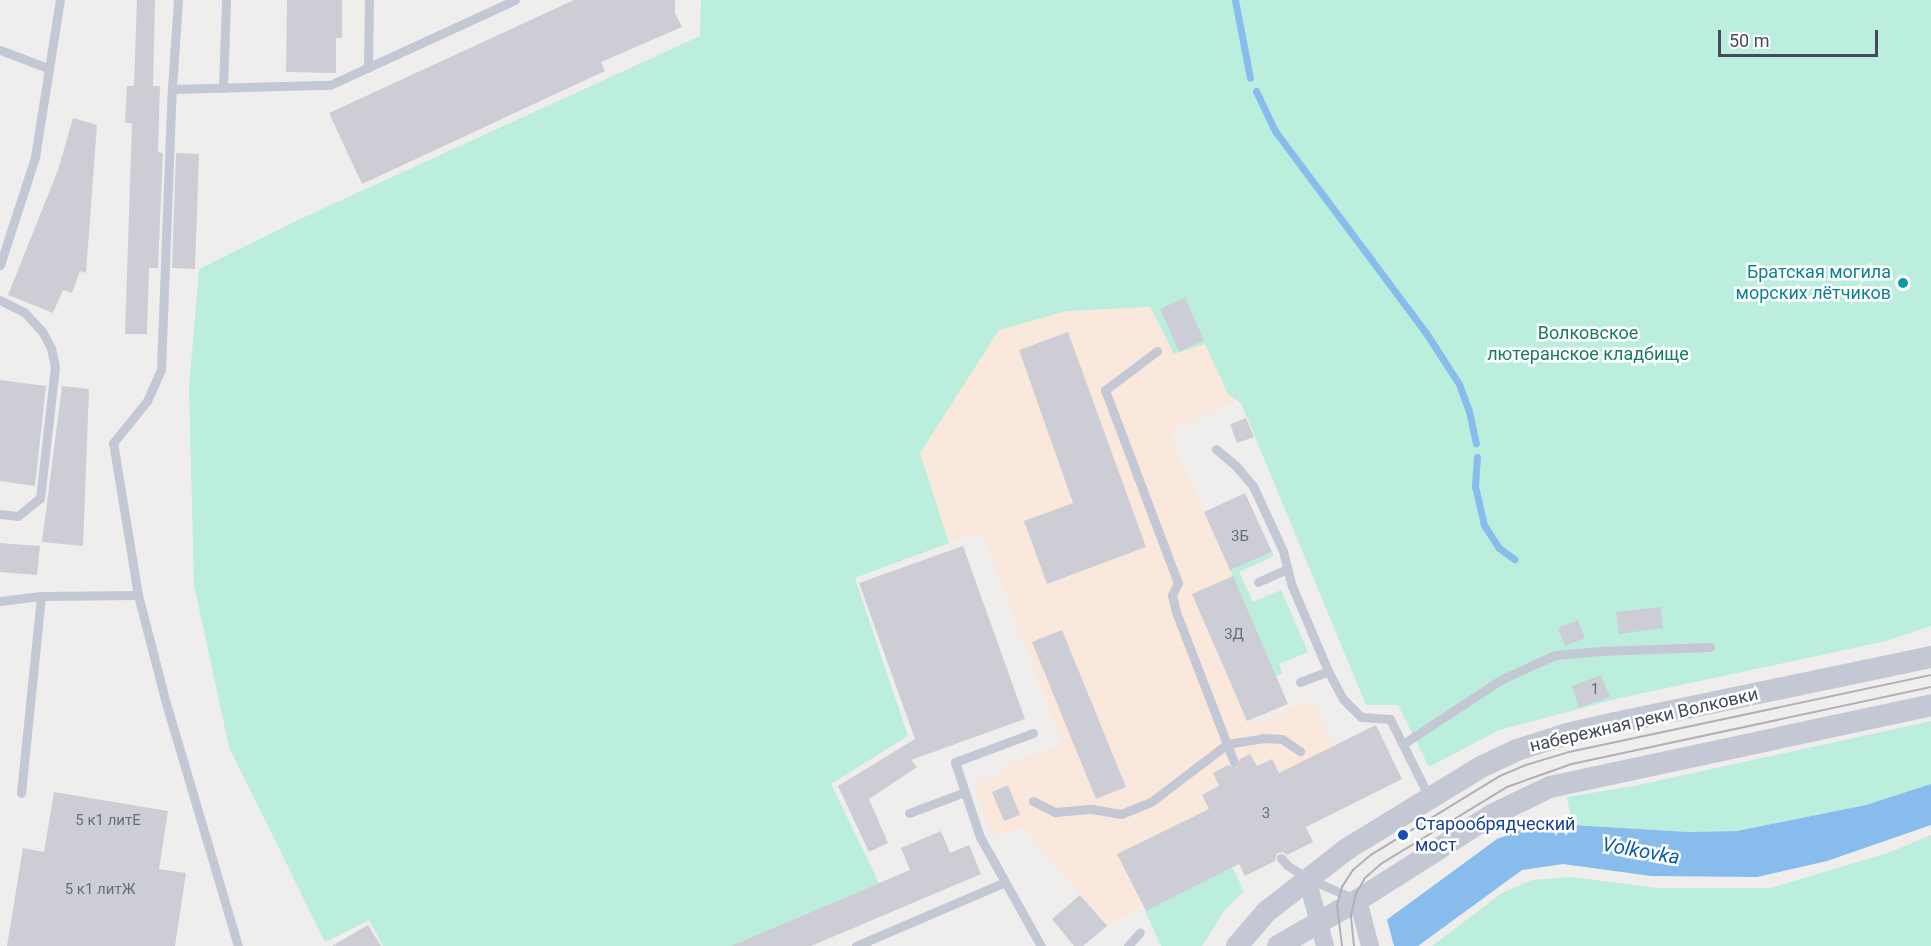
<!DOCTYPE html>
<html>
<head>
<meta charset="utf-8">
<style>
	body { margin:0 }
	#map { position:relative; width:1931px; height:946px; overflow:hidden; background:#f0eeed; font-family:Roboto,sans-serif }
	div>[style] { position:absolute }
	.medical>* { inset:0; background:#fbe8dd }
	.green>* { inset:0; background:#bed }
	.water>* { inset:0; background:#88bcec }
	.pier>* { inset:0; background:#f0eeed }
	.stream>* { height:7px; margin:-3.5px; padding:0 3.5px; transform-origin:3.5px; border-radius:3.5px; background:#88bcec }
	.building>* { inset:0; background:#cdced5 }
	.service>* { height:9px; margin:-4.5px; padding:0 4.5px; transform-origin:4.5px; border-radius:4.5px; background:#c4c8d5 }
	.minor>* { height:18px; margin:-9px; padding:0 9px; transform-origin:9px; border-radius:9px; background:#c4c8d5 }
	.tertiary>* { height:22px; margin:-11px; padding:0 11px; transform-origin:11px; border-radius:11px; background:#c4c8d5 }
	.tram>* { height:1.5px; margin:-0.75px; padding:0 0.75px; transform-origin:0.75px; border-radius:0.75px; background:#b0b1b8 }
	.dots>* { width:16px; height:16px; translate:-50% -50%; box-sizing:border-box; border:3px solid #fff; border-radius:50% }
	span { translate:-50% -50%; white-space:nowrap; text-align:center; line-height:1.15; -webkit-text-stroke:5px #fff; paint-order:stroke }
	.number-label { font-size:15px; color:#686c7a }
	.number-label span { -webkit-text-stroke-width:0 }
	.culture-label { font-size:18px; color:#0d838f }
	.right { translate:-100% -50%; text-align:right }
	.park-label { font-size:18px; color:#177c64 }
	.street-label { font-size:18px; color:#464b5b }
	.transit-label { font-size:18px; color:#164399 }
	.left { translate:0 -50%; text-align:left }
	.water-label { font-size:20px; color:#0c5ea8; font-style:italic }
	.scale { position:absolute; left:1718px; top:30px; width:160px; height:27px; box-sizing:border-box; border:3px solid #464b5b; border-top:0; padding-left:8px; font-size:18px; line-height:21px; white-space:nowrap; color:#464b5b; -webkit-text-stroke:4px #fff; paint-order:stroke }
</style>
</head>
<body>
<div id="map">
	<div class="medical">
		<i style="clip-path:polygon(1150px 307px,1174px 354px,1205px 343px,1228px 394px,1237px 400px,1172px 430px,1171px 437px,1233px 576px,1192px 594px,1247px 721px,1252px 719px,1255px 724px,1311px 700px,1334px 746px,1375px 725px,1402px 779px,1306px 827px,1313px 842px,1245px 876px,1238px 864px,1145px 911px,1143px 906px,1107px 926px,1023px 828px,991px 836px,974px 783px,1002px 773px,1001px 767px,1062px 743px,982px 533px,949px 543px,919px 453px,999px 330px,1067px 311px)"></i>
	</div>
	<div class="green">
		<i style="clip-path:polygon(701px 0,1931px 0,1931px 626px,1886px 641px,1620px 698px,1499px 730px,1429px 767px,1398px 705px,1366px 705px,1241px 403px,1228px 394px,1205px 344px,1174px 354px,1150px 307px,1067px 311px,999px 330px,920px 453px,949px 543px,855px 578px,908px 736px,831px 784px,879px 883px,731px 946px,383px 946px,369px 920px,325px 942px,229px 747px,194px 585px,189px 388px,199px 269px,298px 220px,700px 36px)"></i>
		<i style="clip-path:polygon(1272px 552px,1274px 556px,1239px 572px,1253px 602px,1281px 590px,1308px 652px,1279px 664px,1283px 674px,1276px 676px,1230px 570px)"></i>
		<i style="clip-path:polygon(1931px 721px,1931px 784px,1866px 805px,1737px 831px,1688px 832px,1572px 825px,1567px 797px,1634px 786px)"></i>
		<i style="clip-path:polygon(1931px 835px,1931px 946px,1432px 946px,1502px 893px,1532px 880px,1572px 877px,1657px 888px,1770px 888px,1888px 853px)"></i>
		<i style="clip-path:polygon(1232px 867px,1244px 891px,1224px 911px,1202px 946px,1161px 946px,1145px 911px)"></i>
	</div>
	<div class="water">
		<i style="clip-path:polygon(1931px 784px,1931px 825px,1827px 861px,1757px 877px,1651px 876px,1563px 864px,1522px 870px,1418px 946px,1351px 946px,1497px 839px,1526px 828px,1572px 825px,1688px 832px,1737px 831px,1866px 805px)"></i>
	</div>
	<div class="pier">
		<i style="clip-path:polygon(1386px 916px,1394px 946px,1348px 946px,1349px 944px)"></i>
	</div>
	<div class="stream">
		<i style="left:1235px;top:0;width:79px;rotate:79.1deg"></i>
		<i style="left:1256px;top:91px;width:44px;rotate:64.6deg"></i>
		<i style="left:1275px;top:131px;width:252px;rotate:53.2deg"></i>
		<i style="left:1426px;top:333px;width:61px;rotate:57.1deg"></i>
		<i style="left:1459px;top:384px;width:29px;rotate:70deg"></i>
		<i style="left:1469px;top:411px;width:33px;rotate:78deg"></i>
		<i style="left:1477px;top:457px;width:29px;rotate:94deg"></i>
		<i style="left:1475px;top:486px;width:40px;rotate:77deg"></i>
		<i style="left:1484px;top:525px;width:27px;rotate:57deg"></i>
		<i style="left:1499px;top:548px;width:19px;rotate:36deg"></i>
	</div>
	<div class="building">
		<i style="clip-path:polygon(137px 0,155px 0,153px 86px,160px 86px,158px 152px,163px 153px,158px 268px,149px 268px,147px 334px,125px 334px,132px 123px,125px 123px,127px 86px,134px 86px)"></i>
		<i style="clip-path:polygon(287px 0,342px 0,342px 38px,336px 38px,336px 73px,286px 72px)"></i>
		<i style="clip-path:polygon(574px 0,675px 0,675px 13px,682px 27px,601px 62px,605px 71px,362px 184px,329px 113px)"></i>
		<i style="clip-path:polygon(73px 118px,97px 125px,86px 273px,80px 271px,72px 293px,63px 290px,53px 313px,8px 295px,58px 170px)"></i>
		<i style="clip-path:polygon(176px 153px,199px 154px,195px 269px,172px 268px)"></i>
		<i style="clip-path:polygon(1185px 298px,1204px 340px,1179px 352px,1160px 309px)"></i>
		<i style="clip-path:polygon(1068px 332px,1146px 547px,1047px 584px,1024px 521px,1073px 503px,1019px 350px)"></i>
		<i style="clip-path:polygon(0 380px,46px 386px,35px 486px,0 481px)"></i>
		<i style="clip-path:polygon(62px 386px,89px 389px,83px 546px,42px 542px)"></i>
		<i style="clip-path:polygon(1246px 418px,1254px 437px,1237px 443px,1230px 424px)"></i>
		<i style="clip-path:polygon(1245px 493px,1272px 552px,1230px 570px,1204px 512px)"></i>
		<i style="clip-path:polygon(0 543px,40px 546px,37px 575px,0 572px)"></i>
		<i style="clip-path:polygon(963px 546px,1025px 719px,911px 760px,917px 767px,869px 799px,888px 843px,869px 852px,838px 786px,915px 739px,859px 583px)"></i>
		<i style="clip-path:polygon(1233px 576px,1288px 704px,1247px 721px,1192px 594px)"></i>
		<i style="clip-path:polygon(1661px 607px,1663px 628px,1619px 634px,1616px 612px)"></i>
		<i style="clip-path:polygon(1578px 620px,1585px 638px,1565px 646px,1558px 628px)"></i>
		<i style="clip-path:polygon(1062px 630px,1126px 787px,1096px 799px,1032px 642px)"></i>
		<i style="clip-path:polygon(1601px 675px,1610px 697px,1579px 708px,1572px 686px)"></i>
		<i style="clip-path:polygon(1376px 725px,1402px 779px,1306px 827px,1313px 842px,1287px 855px,1283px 852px,1277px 853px,1275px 861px,1245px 876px,1239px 864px,1146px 911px,1117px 854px,1209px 809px,1202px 795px,1219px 786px,1213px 773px,1228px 765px,1237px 768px,1240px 759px,1250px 754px,1257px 766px,1272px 759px,1279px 773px)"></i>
		<i style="clip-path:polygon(1008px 785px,1020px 815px,1004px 821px,992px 792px)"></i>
		<i style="clip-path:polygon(54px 792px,168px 811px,159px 869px,186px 873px,175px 946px,7px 946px,23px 848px,44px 852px)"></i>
		<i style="clip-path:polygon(941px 831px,950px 853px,969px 845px,981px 874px,811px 946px,731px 946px,910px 870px,901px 848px)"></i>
		<i style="clip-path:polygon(1080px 895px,1107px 926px,1083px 946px,1074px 946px,1052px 919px)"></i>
		<i style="clip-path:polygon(368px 925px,381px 946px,332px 946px)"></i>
	</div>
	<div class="service">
		<i style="left:178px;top:0;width:89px;rotate:93.9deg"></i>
		<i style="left:172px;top:89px;width:158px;rotate:-1.5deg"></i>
		<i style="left:330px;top:85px;width:204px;rotate:-24.7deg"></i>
		<i style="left:0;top:50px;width:51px;rotate:20.6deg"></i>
		<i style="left:368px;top:68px;width:68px;rotate:-89.2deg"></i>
		<i style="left:223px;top:88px;width:88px;rotate:-88deg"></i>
		<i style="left:0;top:265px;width:114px;rotate:-72deg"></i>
		<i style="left:35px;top:157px;width:159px;rotate:-81deg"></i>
		<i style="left:0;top:300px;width:27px;rotate:27deg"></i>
		<i style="left:24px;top:312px;width:26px;rotate:47deg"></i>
		<i style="left:42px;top:331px;width:19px;rotate:62deg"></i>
		<i style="left:51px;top:348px;width:19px;rotate:78deg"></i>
		<i style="left:55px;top:367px;width:132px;rotate:96.5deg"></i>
		<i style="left:40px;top:498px;width:28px;rotate:141deg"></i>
		<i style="left:18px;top:516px;width:18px;rotate:-174deg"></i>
		<i style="left:1157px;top:351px;width:65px;rotate:143.1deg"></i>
		<i style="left:1105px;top:390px;width:206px;rotate:69.3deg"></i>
		<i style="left:1178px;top:583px;width:13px;rotate:117deg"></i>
		<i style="left:1172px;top:595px;width:17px;rotate:77deg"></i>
		<i style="left:1176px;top:612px;width:161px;rotate:68.9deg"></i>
		<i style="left:1216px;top:449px;width:26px;rotate:40deg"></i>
		<i style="left:1236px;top:466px;width:26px;rotate:50deg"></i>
		<i style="left:1253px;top:486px;width:72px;rotate:65.2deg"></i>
		<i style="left:1283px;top:551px;width:36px;rotate:76deg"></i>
		<i style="left:1292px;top:586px;width:92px;rotate:67deg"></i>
		<i style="left:1328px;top:671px;width:32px;rotate:62deg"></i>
		<i style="left:1343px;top:699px;width:25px;rotate:45deg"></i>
		<i style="left:1361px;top:717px;width:29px;rotate:4deg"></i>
		<i style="left:1390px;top:719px;width:87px;rotate:63.4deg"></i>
		<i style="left:1258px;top:582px;width:32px;rotate:-24deg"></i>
		<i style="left:138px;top:595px;width:154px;rotate:-99.3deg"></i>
		<i style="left:113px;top:443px;width:54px;rotate:-51deg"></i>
		<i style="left:147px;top:401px;width:35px;rotate:-66deg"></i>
		<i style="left:161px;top:369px;width:280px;rotate:-87.8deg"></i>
		<i style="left:0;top:601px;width:41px;rotate:-7deg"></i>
		<i style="left:41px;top:596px;width:97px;rotate:-0.6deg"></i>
		<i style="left:138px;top:595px;width:112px;rotate:75.5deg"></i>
		<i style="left:166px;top:703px;width:253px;rotate:73.5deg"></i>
		<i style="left:1300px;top:682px;width:30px;rotate:-21deg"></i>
		<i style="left:1033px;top:733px;width:83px;rotate:159.6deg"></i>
		<i style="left:955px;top:762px;width:79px;rotate:71.6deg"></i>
		<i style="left:980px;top:837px;width:125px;rotate:60.8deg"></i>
		<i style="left:1403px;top:744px;width:118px;rotate:-33.3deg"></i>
		<i style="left:1502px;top:679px;width:58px;rotate:-24.4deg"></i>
		<i style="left:1555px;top:655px;width:45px;rotate:-5.1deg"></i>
		<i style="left:1600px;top:651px;width:110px;rotate:-2.1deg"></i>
		<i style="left:21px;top:793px;width:198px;rotate:-84.2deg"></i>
		<i style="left:1033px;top:801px;width:25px;rotate:27deg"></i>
		<i style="left:1055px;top:812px;width:37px;rotate:-5deg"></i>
		<i style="left:1092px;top:809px;width:29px;rotate:10deg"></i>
		<i style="left:1121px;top:814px;width:32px;rotate:-22deg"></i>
		<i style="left:1151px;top:802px;width:96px;rotate:-37.3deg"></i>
		<i style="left:1227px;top:744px;width:36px;rotate:-9deg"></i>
		<i style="left:1263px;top:738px;width:19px;rotate:3deg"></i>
		<i style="left:1282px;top:739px;width:22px;rotate:34deg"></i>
		<i style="left:909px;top:813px;width:60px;rotate:-20.6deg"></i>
		<i style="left:1281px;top:858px;width:9px;rotate:49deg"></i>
		<i style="left:1287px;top:865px;width:24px;rotate:33deg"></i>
		<i style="left:1307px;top:878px;width:52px;rotate:23.6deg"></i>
		<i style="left:856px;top:946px;width:162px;rotate:-23.2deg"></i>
		<i style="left:1128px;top:946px;width:18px;rotate:-49deg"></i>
	</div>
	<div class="minor">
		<i style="left:1307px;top:878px;width:70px;rotate:75.2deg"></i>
		<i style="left:1358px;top:900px;width:48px;rotate:75.4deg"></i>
	</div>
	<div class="tertiary">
		<i style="left:1237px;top:946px;width:45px;rotate:-49.5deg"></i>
		<i style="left:1266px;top:912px;width:103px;rotate:-37.9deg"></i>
		<i style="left:1347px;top:849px;width:155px;rotate:-31.5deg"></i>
		<i style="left:1479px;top:768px;width:42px;rotate:-25.3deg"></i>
		<i style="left:1517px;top:750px;width:52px;rotate:-17.7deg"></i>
		<i style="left:1567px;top:734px;width:49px;rotate:-12.9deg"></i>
		<i style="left:1615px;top:723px;width:323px;rotate:-11.8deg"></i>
		<i style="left:1278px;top:946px;width:92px;rotate:-29.9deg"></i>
		<i style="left:1358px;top:900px;width:159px;rotate:-32.4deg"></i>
		<i style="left:1492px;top:815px;width:64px;rotate:-25.8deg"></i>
		<i style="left:1550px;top:787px;width:390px;rotate:-12.1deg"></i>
	</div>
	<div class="tram">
		<i style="left:1342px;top:946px;width:41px;rotate:-97deg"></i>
		<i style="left:1337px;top:905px;width:19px;rotate:-74deg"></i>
		<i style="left:1342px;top:887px;width:20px;rotate:-57deg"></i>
		<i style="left:1353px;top:870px;width:23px;rotate:-40deg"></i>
		<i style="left:1371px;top:855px;width:151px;rotate:-31.5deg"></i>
		<i style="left:1500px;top:776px;width:28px;rotate:-23deg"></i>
		<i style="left:1526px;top:765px;width:45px;rotate:-16.8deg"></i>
		<i style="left:1569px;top:752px;width:370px;rotate:-12deg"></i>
		<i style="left:1354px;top:946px;width:31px;rotate:-96deg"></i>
		<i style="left:1351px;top:915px;width:22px;rotate:-77deg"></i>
		<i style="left:1356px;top:894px;width:18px;rotate:-61deg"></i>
		<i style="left:1365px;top:878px;width:21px;rotate:-41deg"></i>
		<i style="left:1381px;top:864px;width:148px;rotate:-31.4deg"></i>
		<i style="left:1507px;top:787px;width:69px;rotate:-19.5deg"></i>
		<i style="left:1572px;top:764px;width:367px;rotate:-12.1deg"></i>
	</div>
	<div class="dots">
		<i style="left:1903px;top:283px;background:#0f9aa8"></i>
		<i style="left:1403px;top:835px;background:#1a4fb4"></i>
	</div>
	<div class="number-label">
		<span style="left:1240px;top:537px">3Б</span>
		<span style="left:1234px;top:635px">3Д</span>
		<span style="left:1595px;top:690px">1</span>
		<span style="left:1266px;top:814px">3</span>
		<span style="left:108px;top:821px">5 к1 литЕ</span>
		<span style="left:100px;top:890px">5 к1 литЖ</span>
	</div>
	<div class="culture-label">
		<span class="right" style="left:1891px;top:283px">Братская могила<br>морских лётчиков</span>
	</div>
	<div class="park-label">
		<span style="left:1588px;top:344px">Волковское<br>лютеранское кладбище</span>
	</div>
	<div class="street-label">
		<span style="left:1644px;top:720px;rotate:-13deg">набережная реки Волковки</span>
	</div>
	<div class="transit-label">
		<span class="left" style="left:1415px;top:835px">Старообрядческий<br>мост</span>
	</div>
	<div class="water-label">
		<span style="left:1641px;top:851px;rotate:10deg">Volkovka</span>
	</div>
	<div class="scale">50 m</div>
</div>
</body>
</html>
